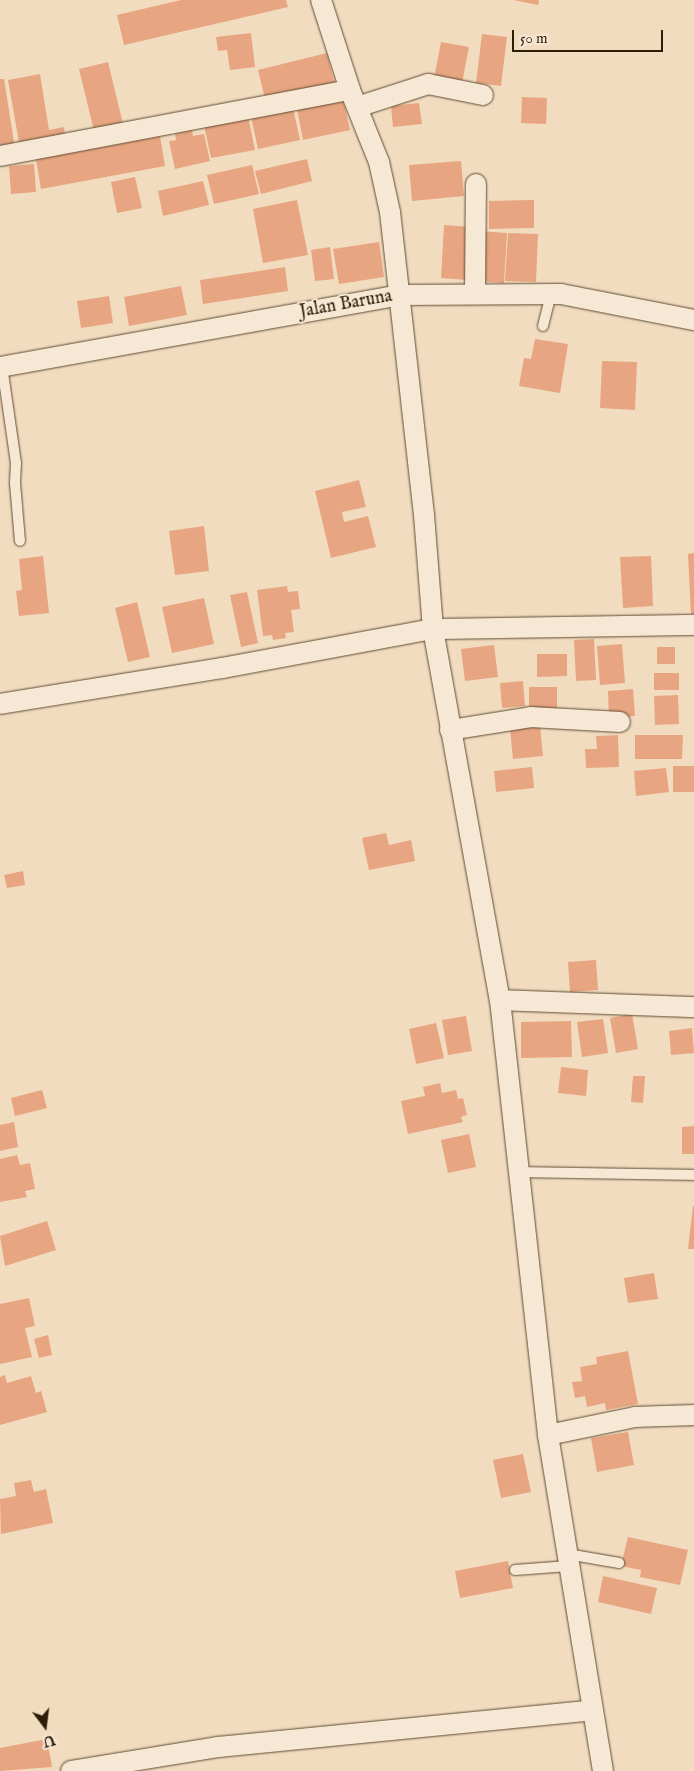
<!DOCTYPE html>
<html>
<head>
<meta charset="utf-8">
<style>
	body { margin:0 }
	#map { position:relative; width:694px; height:1771px; overflow:hidden; background:#f2dcbf; font-family:"IM FELL English",serif }
	div>[style] { position:absolute }
	.building>* { inset:0; background:#e8a581 }
	.roads { filter:drop-shadow(0 0 1px #5e4c34) drop-shadow(0 0 1px #5e4c34) }
	.service>* { height:10px; margin:-5px; padding:0 5px; transform-origin:5px; border-radius:5px; background:#f7e8d5 }
	.minor>* { height:20px; margin:-10px; padding:0 10px; transform-origin:10px; border-radius:10px; background:#f7e8d5 }
	span { translate:-50% -50%; white-space:nowrap; text-align:center; line-height:1.15; -webkit-text-stroke:4px #f7e8d5; paint-order:stroke }
	.street-label { font-size:18px; color:#2d1c06 }
	.north { position:absolute; left:20px; top:1701px; width:50px; height:50px; -webkit-text-stroke:4px #f7e8d5; paint-order:stroke; rotate:165deg; font-size:14px; font-weight:700; line-height:20px; text-align:center; color:#2d1c06 }
	.north::after { content:''; display:block; margin:auto; width:18px; height:22px; background:#2d1c06; clip-path:polygon(50% 0,100% 100%,50% 72%,0 100%) }
	.scale { position:absolute; left:512px; top:30px; width:151px; height:22px; box-sizing:border-box; border:2px solid #2d1c06; border-top:0; padding-left:6px; font-size:15px; line-height:18px; white-space:nowrap; color:#2d1c06; -webkit-text-stroke:4px #f7e8d5; paint-order:stroke }
</style>
</head>
<body>
<div id="map">
	<div class="building">
		<i style="clip-path:polygon(181px 0,286px 0,288px 7px,124px 45px,117px 15px)"></i>
		<i style="clip-path:polygon(513px 0,539px 0,538px 5px)"></i>
		<i style="clip-path:polygon(251px 33px,255px 67px,230px 70px,227px 50px,218px 51px,216px 37px)"></i>
		<i style="clip-path:polygon(482px 34px,507px 37px,501px 86px,476px 83px)"></i>
		<i style="clip-path:polygon(441px 42px,469px 47px,462px 83px,434px 78px)"></i>
		<i style="clip-path:polygon(327px 53px,335px 85px,266px 103px,258px 70px)"></i>
		<i style="clip-path:polygon(108px 62px,123px 124px,94px 131px,79px 69px)"></i>
		<i style="clip-path:polygon(40px 74px,49px 130px,64px 127px,66px 140px,20px 148px,8px 80px)"></i>
		<i style="clip-path:polygon(0 79px,4px 79px,15px 148px,0 150px)"></i>
		<i style="clip-path:polygon(522px 97px,547px 98px,546px 124px,521px 123px)"></i>
		<i style="clip-path:polygon(343px 99px,350px 130px,303px 140px,297px 109px)"></i>
		<i style="clip-path:polygon(419px 103px,422px 124px,393px 127px,391px 106px)"></i>
		<i style="clip-path:polygon(293px 108px,300px 140px,258px 149px,251px 117px)"></i>
		<i style="clip-path:polygon(248px 116px,255px 150px,211px 158px,204px 125px)"></i>
		<i style="clip-path:polygon(192px 130px,193px 136px,204px 134px,210px 161px,175px 169px,169px 141px,176px 140px,175px 134px)"></i>
		<i style="clip-path:polygon(160px 136px,165px 166px,41px 189px,36px 159px)"></i>
		<i style="clip-path:polygon(307px 159px,312px 181px,261px 194px,255px 171px)"></i>
		<i style="clip-path:polygon(461px 161px,464px 196px,412px 201px,409px 165px)"></i>
		<i style="clip-path:polygon(34px 164px,36px 192px,11px 194px,9px 166px)"></i>
		<i style="clip-path:polygon(252px 165px,259px 194px,214px 204px,207px 175px)"></i>
		<i style="clip-path:polygon(135px 177px,142px 208px,117px 213px,111px 182px)"></i>
		<i style="clip-path:polygon(203px 181px,209px 205px,163px 216px,158px 191px)"></i>
		<i style="clip-path:polygon(297px 200px,308px 255px,263px 263px,253px 209px)"></i>
		<i style="clip-path:polygon(534px 200px,534px 228px,489px 229px,489px 201px)"></i>
		<i style="clip-path:polygon(444px 225px,471px 227px,467px 280px,441px 278px)"></i>
		<i style="clip-path:polygon(480px 231px,507px 233px,504px 283px,477px 281px)"></i>
		<i style="clip-path:polygon(508px 233px,538px 234px,536px 282px,505px 281px)"></i>
		<i style="clip-path:polygon(379px 242px,384px 277px,339px 284px,333px 249px)"></i>
		<i style="clip-path:polygon(330px 247px,334px 279px,315px 281px,311px 250px)"></i>
		<i style="clip-path:polygon(285px 267px,288px 291px,203px 304px,200px 280px)"></i>
		<i style="clip-path:polygon(181px 286px,187px 315px,129px 326px,124px 297px)"></i>
		<i style="clip-path:polygon(109px 296px,113px 323px,81px 328px,77px 301px)"></i>
		<i style="clip-path:polygon(535px 339px,568px 344px,560px 393px,519px 386px,524px 358px,531px 359px)"></i>
		<i style="clip-path:polygon(602px 361px,637px 362px,635px 410px,600px 408px)"></i>
		<i style="clip-path:polygon(359px 480px,366px 507px,342px 512px,344px 522px,368px 516px,376px 547px,331px 558px,315px 491px)"></i>
		<i style="clip-path:polygon(204px 526px,209px 571px,175px 575px,169px 531px)"></i>
		<i style="clip-path:polygon(694px 553px,694px 614px,691px 614px,688px 554px)"></i>
		<i style="clip-path:polygon(43px 556px,49px 613px,19px 616px,16px 591px,22px 590px,19px 559px)"></i>
		<i style="clip-path:polygon(651px 556px,653px 606px,623px 608px,620px 557px)"></i>
		<i style="clip-path:polygon(287px 586px,288px 592px,298px 591px,300px 609px,291px 610px,294px 632px,285px 633px,286px 638px,273px 640px,272px 635px,263px 636px,257px 590px)"></i>
		<i style="clip-path:polygon(247px 592px,258px 643px,241px 647px,230px 595px)"></i>
		<i style="clip-path:polygon(204px 598px,214px 644px,172px 653px,162px 607px)"></i>
		<i style="clip-path:polygon(137px 602px,150px 657px,128px 662px,115px 608px)"></i>
		<i style="clip-path:polygon(594px 639px,596px 680px,576px 681px,574px 640px)"></i>
		<i style="clip-path:polygon(622px 644px,625px 683px,600px 685px,597px 646px)"></i>
		<i style="clip-path:polygon(494px 645px,498px 677px,465px 681px,461px 649px)"></i>
		<i style="clip-path:polygon(657px 647px,675px 647px,675px 664px,657px 664px)"></i>
		<i style="clip-path:polygon(537px 654px,567px 654px,567px 676px,537px 677px)"></i>
		<i style="clip-path:polygon(654px 673px,679px 673px,679px 690px,654px 690px)"></i>
		<i style="clip-path:polygon(523px 681px,525px 706px,502px 708px,500px 683px)"></i>
		<i style="clip-path:polygon(529px 687px,557px 687px,557px 711px,529px 711px)"></i>
		<i style="clip-path:polygon(633px 689px,635px 716px,609px 718px,608px 691px)"></i>
		<i style="clip-path:polygon(678px 695px,679px 724px,655px 725px,654px 696px)"></i>
		<i style="clip-path:polygon(540px 725px,543px 756px,513px 759px,510px 729px)"></i>
		<i style="clip-path:polygon(618px 735px,619px 767px,586px 768px,585px 749px,597px 749px,596px 736px)"></i>
		<i style="clip-path:polygon(635px 735px,683px 735px,682px 759px,635px 759px)"></i>
		<i style="clip-path:polygon(673px 766px,694px 766px,694px 792px,673px 792px)"></i>
		<i style="clip-path:polygon(532px 767px,534px 788px,496px 792px,494px 771px)"></i>
		<i style="clip-path:polygon(666px 768px,669px 792px,636px 796px,634px 771px)"></i>
		<i style="clip-path:polygon(386px 833px,389px 845px,411px 840px,415px 861px,369px 870px,362px 838px)"></i>
		<i style="clip-path:polygon(23px 871px,25px 885px,7px 888px,4px 875px)"></i>
		<i style="clip-path:polygon(596px 960px,598px 990px,570px 992px,568px 962px)"></i>
		<i style="clip-path:polygon(632px 1014px,638px 1049px,616px 1053px,610px 1018px)"></i>
		<i style="clip-path:polygon(466px 1016px,472px 1051px,448px 1055px,442px 1020px)"></i>
		<i style="clip-path:polygon(603px 1019px,608px 1053px,582px 1057px,577px 1022px)"></i>
		<i style="clip-path:polygon(571px 1021px,572px 1057px,521px 1058px,521px 1022px)"></i>
		<i style="clip-path:polygon(436px 1023px,444px 1058px,416px 1064px,409px 1029px)"></i>
		<i style="clip-path:polygon(692px 1028px,694px 1053px,671px 1055px,669px 1031px)"></i>
		<i style="clip-path:polygon(561px 1067px,588px 1070px,586px 1096px,558px 1093px)"></i>
		<i style="clip-path:polygon(633px 1076px,645px 1076px,643px 1103px,631px 1102px)"></i>
		<i style="clip-path:polygon(440px 1083px,442px 1093px,456px 1090px,458px 1099px,463px 1098px,467px 1115px,461px 1117px,463px 1122px,408px 1134px,401px 1101px,425px 1096px,423px 1087px)"></i>
		<i style="clip-path:polygon(42px 1090px,47px 1108px,15px 1116px,11px 1098px)"></i>
		<i style="clip-path:polygon(14px 1122px,18px 1147px,0 1151px,0 1125px)"></i>
		<i style="clip-path:polygon(694px 1126px,694px 1154px,682px 1154px,682px 1127px)"></i>
		<i style="clip-path:polygon(469px 1134px,476px 1167px,448px 1173px,441px 1140px)"></i>
		<i style="clip-path:polygon(17px 1155px,20px 1165px,30px 1163px,35px 1189px,25px 1191px,27px 1197px,0 1202px,0 1159px)"></i>
		<i style="clip-path:polygon(693px 1206px,694px 1206px,694px 1249px,688px 1249px)"></i>
		<i style="clip-path:polygon(47px 1221px,56px 1250px,5px 1266px,0 1236px)"></i>
		<i style="clip-path:polygon(654px 1273px,658px 1299px,628px 1303px,624px 1278px)"></i>
		<i style="clip-path:polygon(29px 1298px,35px 1326px,25px 1328px,32px 1357px,0 1364px,0 1304px)"></i>
		<i style="clip-path:polygon(48px 1335px,52px 1355px,39px 1358px,34px 1339px)"></i>
		<i style="clip-path:polygon(628px 1351px,638px 1404px,606px 1410px,605px 1403px,587px 1407px,585px 1396px,575px 1398px,572px 1382px,582px 1381px,580px 1367px,597px 1364px,596px 1357px)"></i>
		<i style="clip-path:polygon(5px 1375px,7px 1383px,31px 1376px,36px 1393px,41px 1391px,47px 1412px,0 1425px,0 1377px)"></i>
		<i style="clip-path:polygon(628px 1432px,634px 1465px,597px 1472px,591px 1438px)"></i>
		<i style="clip-path:polygon(523px 1454px,531px 1492px,501px 1498px,493px 1460px)"></i>
		<i style="clip-path:polygon(31px 1480px,34px 1492px,46px 1489px,53px 1523px,1px 1534px,0 1499px,16px 1496px,14px 1483px)"></i>
		<i style="clip-path:polygon(628px 1537px,688px 1550px,680px 1585px,640px 1577px,641px 1570px,621px 1566px)"></i>
		<i style="clip-path:polygon(508px 1561px,513px 1588px,460px 1598px,455px 1571px)"></i>
		<i style="clip-path:polygon(603px 1576px,657px 1588px,651px 1614px,598px 1602px)"></i>
		<i style="clip-path:polygon(47px 1739px,52px 1767px,0 1771px,0 1748px)"></i>
	</div>
	<div class="roads">
		<div class="service">
			<i style="left:543px;top:326px;width:33px;rotate:-76deg"></i>
			<i style="left:2px;top:366px;width:98px;rotate:81.8deg"></i>
			<i style="left:16px;top:463px;width:20px;rotate:93deg"></i>
			<i style="left:15px;top:483px;width:58px;rotate:85.1deg"></i>
			<i style="left:520px;top:1172px;width:174px;rotate:1deg"></i>
			<i style="left:567px;top:1554px;width:53px;rotate:9.8deg"></i>
			<i style="left:515px;top:1570px;width:54px;rotate:-4.2deg"></i>
		</div>
		<div class="minor">
			<i style="left:321px;top:0;width:95px;rotate:72.1deg"></i>
			<i style="left:350px;top:90px;width:78px;rotate:68.1deg"></i>
			<i style="left:379px;top:162px;width:51px;rotate:77.6deg"></i>
			<i style="left:390px;top:212px;width:305px;rotate:83.6deg"></i>
			<i style="left:424px;top:515px;width:114px;rotate:85.5deg"></i>
			<i style="left:433px;top:629px;width:377px;rotate:79.8deg"></i>
			<i style="left:500px;top:1000px;width:438px;rotate:83.7deg"></i>
			<i style="left:548px;top:1435px;width:340px;rotate:80.7deg"></i>
			<i style="left:357px;top:107px;width:75px;rotate:-17.9deg"></i>
			<i style="left:428px;top:84px;width:56px;rotate:11.3deg"></i>
			<i style="left:0;top:156px;width:356px;rotate:-10.7deg"></i>
			<i style="left:475px;top:294px;width:110px;rotate:-89.5deg"></i>
			<i style="left:0;top:367px;width:406px;rotate:-10.2deg"></i>
			<i style="left:400px;top:295px;width:161px;rotate:-0.4deg"></i>
			<i style="left:561px;top:294px;width:136px;rotate:11.1deg"></i>
			<i style="left:0;top:704px;width:225px;rotate:-9.2deg"></i>
			<i style="left:222px;top:668px;width:215px;rotate:-10.5deg"></i>
			<i style="left:433px;top:629px;width:261px;rotate:-0.9deg"></i>
			<i style="left:450px;top:730px;width:82px;rotate:-9.1deg"></i>
			<i style="left:531px;top:717px;width:89px;rotate:3.2deg"></i>
			<i style="left:500px;top:1000px;width:194px;rotate:2.1deg"></i>
			<i style="left:548px;top:1435px;width:89px;rotate:-11.7deg"></i>
			<i style="left:635px;top:1417px;width:59px;rotate:-1.9deg"></i>
			<i style="left:71px;top:1771px;width:149px;rotate:-9.3deg"></i>
			<i style="left:218px;top:1747px;width:376px;rotate:-5.6deg"></i>
		</div>
	</div>
	<div class="street-label">
		<span style="left:346px;top:305px;rotate:-10deg">Jalan Baruna</span>
	</div>
	<div class="north">U</div>
	<div class="scale">50 m</div>
</div>
</body>
</html>
